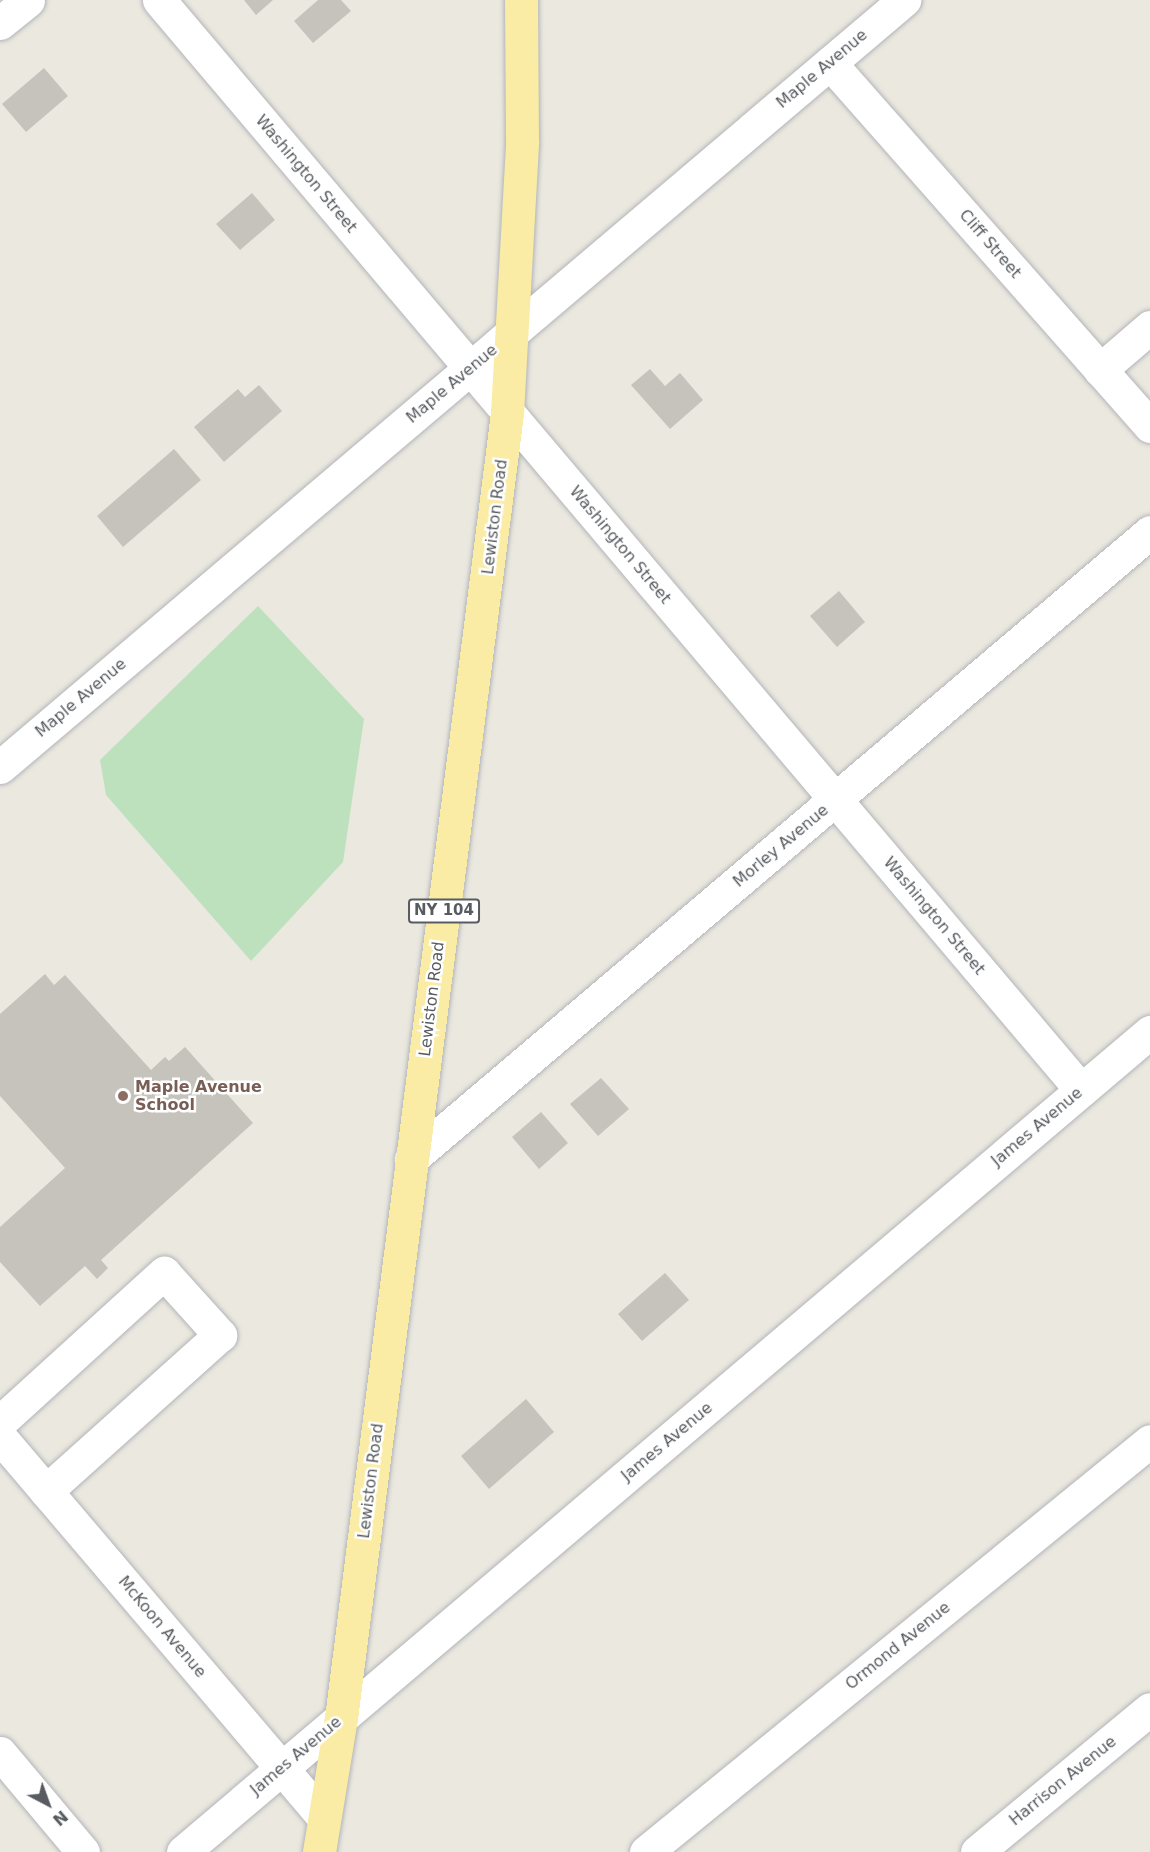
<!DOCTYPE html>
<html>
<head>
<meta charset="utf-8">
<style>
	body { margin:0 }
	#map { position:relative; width:1150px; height:1852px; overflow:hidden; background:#ebe8df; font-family:"DejaVu Sans",sans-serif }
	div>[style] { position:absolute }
	.green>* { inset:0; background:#bde1bd }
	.building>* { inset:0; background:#c6c3bd }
	.roads { filter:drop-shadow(0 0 2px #b2b5ba) drop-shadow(0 0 2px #b2b5ba) }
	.minor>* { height:33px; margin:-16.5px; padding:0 16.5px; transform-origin:16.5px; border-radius:16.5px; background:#fff }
	.major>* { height:33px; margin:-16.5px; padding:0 16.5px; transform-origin:16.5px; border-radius:16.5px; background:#faeca5 }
	.dots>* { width:16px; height:16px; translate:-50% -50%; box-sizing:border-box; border:3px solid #fff; border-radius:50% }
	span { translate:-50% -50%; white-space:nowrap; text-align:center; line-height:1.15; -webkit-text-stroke:5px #fff; paint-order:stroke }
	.shield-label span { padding:2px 4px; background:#fff; border:2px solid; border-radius:4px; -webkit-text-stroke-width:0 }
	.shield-label { font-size:15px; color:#585c60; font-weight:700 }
	.street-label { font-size:16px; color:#585c60 }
	.education-label { font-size:16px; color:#785e54; font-weight:700 }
	.left { translate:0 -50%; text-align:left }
	.north { position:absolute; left:18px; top:1774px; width:60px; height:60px; -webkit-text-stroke:4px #fff; paint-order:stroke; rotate:139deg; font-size:16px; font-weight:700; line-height:24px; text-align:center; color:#585c60 }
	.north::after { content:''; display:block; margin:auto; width:21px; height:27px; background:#585c60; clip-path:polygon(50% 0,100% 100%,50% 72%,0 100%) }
</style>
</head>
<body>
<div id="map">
	<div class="green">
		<i style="clip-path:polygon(258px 606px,364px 719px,343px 862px,251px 961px,106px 795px,100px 760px)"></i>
	</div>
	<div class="building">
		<i style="clip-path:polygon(244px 0,273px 0,256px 15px)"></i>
		<i style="clip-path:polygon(318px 0,341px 0,351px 11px,313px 43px,294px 21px)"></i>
		<i style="clip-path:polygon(44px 68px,68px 96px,26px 132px,2px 104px)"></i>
		<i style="clip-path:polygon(252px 193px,275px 220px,240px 250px,216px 224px)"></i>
		<i style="clip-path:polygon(650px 369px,665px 386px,680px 373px,703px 400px,670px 429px,631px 385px)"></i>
		<i style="clip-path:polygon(259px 385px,282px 411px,224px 462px,194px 427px,238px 389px,245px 397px)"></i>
		<i style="clip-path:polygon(174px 449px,201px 480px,123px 547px,97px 516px)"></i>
		<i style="clip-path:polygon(839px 591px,865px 622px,837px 647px,810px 616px)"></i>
		<i style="clip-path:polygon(45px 974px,54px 985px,65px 975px,151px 1070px,165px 1057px,169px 1061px,185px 1047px,253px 1123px,101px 1260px,108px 1268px,97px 1279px,85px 1266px,40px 1306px,0 1262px,0 1227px,65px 1168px,0 1096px,0 1014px)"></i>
		<i style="clip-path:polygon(601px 1078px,629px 1109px,598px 1136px,570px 1104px)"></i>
		<i style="clip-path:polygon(541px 1112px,568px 1143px,539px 1169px,512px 1137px)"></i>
		<i style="clip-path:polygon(665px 1273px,689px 1300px,642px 1341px,618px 1314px)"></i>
		<i style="clip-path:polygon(526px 1399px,554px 1432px,489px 1489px,461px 1456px)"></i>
	</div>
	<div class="roads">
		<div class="minor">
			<i style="left:159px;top:0;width:1428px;rotate:49.77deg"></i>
			<i style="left:0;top:23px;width:36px;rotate:-39deg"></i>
			<i style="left:830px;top:63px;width:484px;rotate:48.6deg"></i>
			<i style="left:1100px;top:370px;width:66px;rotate:-40.7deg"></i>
			<i style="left:0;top:767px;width:1186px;rotate:-40.31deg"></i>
			<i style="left:411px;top:1159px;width:969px;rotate:-40.31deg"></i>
			<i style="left:0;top:1422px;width:222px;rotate:-42.3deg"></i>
			<i style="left:164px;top:1273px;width:84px;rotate:47.9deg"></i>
			<i style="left:220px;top:1335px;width:234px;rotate:138.1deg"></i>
			<i style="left:0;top:1437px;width:500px;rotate:49.62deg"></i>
			<i style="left:0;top:1753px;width:129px;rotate:50deg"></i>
			<i style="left:183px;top:1852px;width:1268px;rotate:-40.3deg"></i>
			<i style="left:646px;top:1852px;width:650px;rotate:-39.2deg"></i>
			<i style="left:977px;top:1852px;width:224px;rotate:-39.6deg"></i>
		</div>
		<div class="major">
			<i style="left:319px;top:1852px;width:136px;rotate:-80.7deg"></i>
			<i style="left:341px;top:1718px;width:1316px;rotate:-82.75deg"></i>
			<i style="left:507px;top:413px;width:272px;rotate:-86.8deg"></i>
			<i style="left:522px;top:141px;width:141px;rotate:-90.4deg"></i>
		</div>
	</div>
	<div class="dots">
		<i style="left:123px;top:1096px;background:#8d6e63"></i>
	</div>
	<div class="shield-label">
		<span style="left:444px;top:911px">NY 104</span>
	</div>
	<div class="street-label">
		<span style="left:822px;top:69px;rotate:-40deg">Maple Avenue</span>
		<span style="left:306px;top:174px;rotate:50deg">Washington Street</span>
		<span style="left:990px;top:244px;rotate:49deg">Cliff Street</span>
		<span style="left:452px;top:384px;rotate:-40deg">Maple Avenue</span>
		<span style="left:495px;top:517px;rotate:-83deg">Lewiston Road</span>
		<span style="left:620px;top:545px;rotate:50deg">Washington Street</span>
		<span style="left:81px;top:698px;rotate:-40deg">Maple Avenue</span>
		<span style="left:781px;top:846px;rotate:-40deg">Morley Avenue</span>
		<span style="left:934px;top:916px;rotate:50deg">Washington Street</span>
		<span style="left:432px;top:999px;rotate:-83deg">Lewiston Road</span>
		<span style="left:1037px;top:1127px;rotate:-40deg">James Avenue</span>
		<span style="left:667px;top:1442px;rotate:-40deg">James Avenue</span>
		<span style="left:371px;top:1481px;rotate:-83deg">Lewiston Road</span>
		<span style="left:162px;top:1627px;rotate:50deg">McKoon Avenue</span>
		<span style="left:898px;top:1646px;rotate:-39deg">Ormond Avenue</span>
		<span style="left:296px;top:1756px;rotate:-40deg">James Avenue</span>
		<span style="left:1063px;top:1781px;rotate:-39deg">Harrison Avenue</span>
	</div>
	<div class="education-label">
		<span class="left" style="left:135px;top:1096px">Maple Avenue<br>School</span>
	</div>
	<div class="north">N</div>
</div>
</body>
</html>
